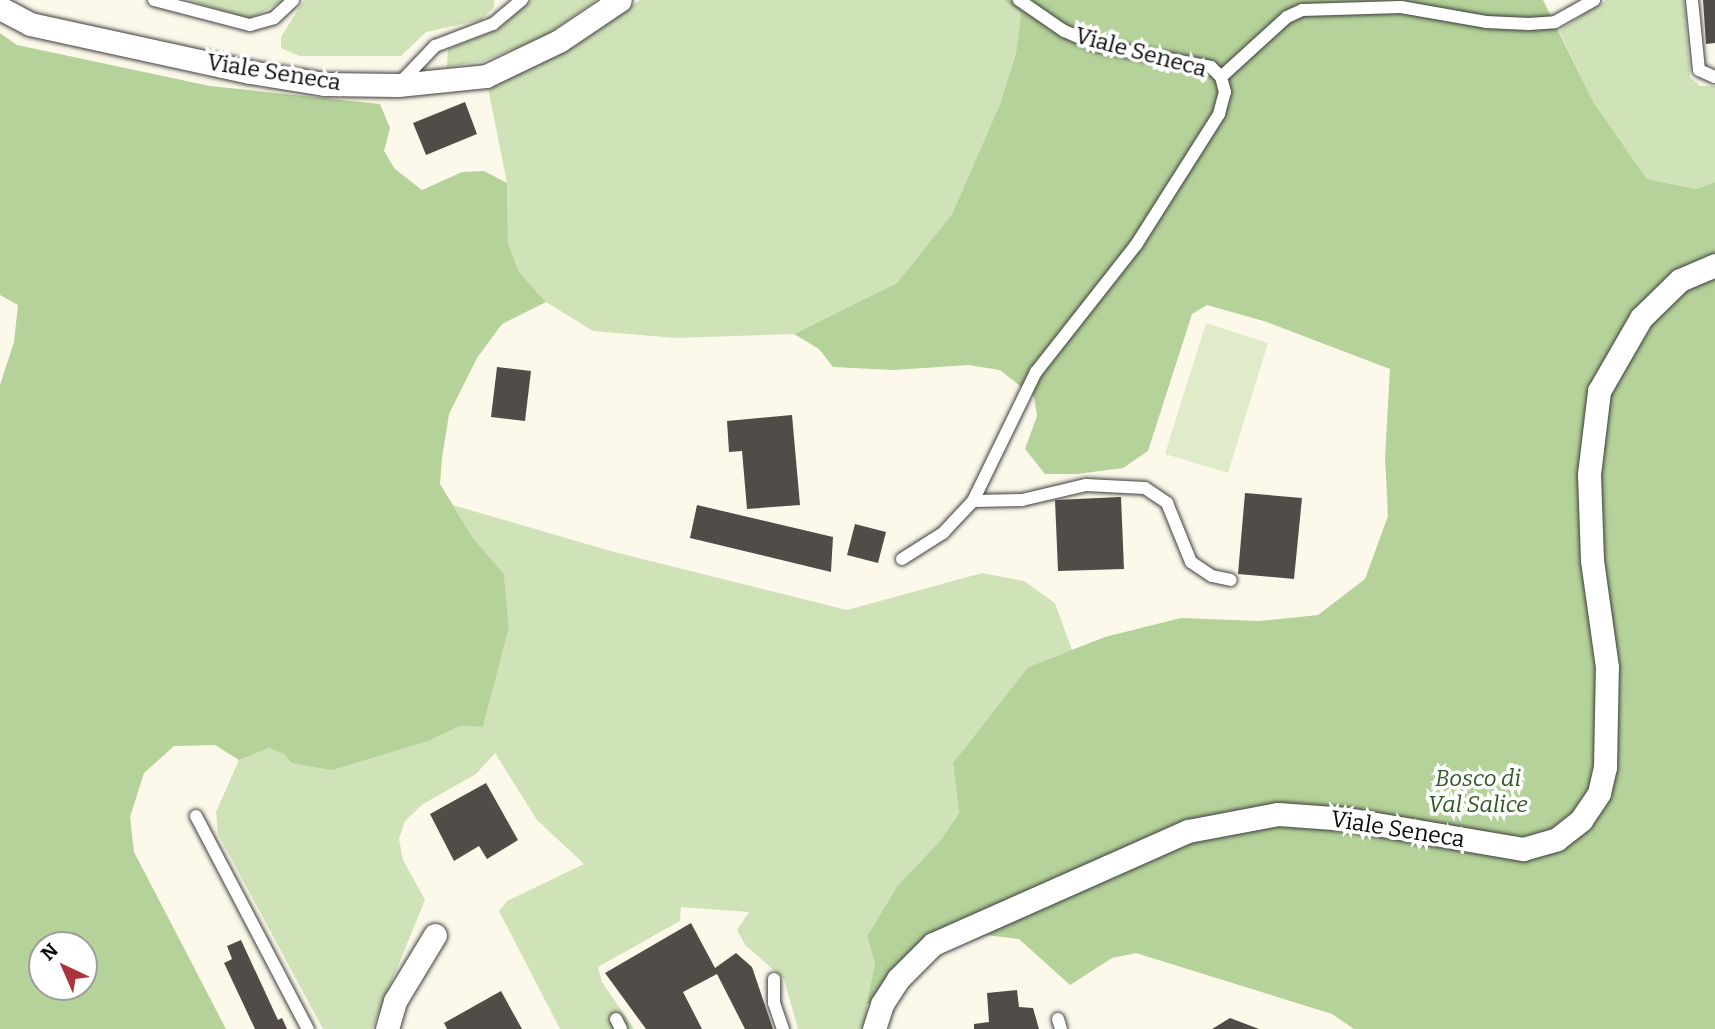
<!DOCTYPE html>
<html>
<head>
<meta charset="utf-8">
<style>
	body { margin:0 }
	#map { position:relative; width:1715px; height:1029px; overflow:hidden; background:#fdf9ea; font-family:Bitter,serif }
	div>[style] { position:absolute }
	.green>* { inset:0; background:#d0e3b8 }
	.forest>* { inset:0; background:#b4d299 }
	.pitch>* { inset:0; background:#e0ebc9 }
	.building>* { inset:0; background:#524c48 }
	.roads { filter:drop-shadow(0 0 2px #3e3e3e) drop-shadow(0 0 2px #3e3e3e) }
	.lane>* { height:12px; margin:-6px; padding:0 6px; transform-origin:6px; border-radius:6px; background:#fff }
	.street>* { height:23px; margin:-11.5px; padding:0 11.5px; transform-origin:11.5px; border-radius:11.5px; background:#fff }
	span { translate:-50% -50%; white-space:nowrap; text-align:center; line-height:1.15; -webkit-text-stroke:7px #fff; paint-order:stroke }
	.street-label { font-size:23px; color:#0b0b0b }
	.park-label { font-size:23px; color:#305a23; font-style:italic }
	.north { position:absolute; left:28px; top:931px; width:70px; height:70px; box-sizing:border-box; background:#fff; border:2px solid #9d9d9d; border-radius:50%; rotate:316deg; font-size:19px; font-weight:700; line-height:28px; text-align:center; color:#0b0b0b }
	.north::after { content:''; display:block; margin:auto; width:24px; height:32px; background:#ab333c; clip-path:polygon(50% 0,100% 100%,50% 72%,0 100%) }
</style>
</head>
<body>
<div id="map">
	<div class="green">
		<i style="clip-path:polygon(188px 0,285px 0,249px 19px)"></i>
		<i style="clip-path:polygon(304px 0,494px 0,494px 7px,481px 20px,426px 32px,401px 56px,299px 56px,281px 48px,281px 37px)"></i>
		<i style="clip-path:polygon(531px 0,596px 0,542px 38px,483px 61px,447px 67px,448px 49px,497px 30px)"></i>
		<i style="clip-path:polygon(640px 0,1004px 0,1021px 13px,1016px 53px,1000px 104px,952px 214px,897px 283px,794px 334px,677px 338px,593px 331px,546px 302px,519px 272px,508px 243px,507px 183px,488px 88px,577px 45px)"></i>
		<i style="clip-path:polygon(1606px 0,1684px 0,1690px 77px,1700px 86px,1715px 86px,1715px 182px,1696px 189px,1647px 179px,1594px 103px,1559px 31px)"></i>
		<i style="clip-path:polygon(453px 505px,614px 552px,847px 610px,982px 573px,1024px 581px,1055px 603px,1072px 650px,1028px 667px,953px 763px,959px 811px,941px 840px,898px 885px,867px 936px,875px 964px,863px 1029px,798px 1029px,784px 979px,745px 945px,737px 930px,749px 912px,681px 907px,680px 921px,598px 967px,602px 982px,634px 1029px,560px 1029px,499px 911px,507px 901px,584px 864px,537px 820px,495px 753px,476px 774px,423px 804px,405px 821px,399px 839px,403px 860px,425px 900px,372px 1029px,323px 1029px,218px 834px,216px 812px,239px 760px,269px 748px,284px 754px,431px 740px,460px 726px,483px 727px,509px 628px,504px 574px,473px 538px)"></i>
	</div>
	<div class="forest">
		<i style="clip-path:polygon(1004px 0,1543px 0,1594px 103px,1647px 179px,1696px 189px,1715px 182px,1715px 1029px,1354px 1029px,1332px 1014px,1136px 953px,1112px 958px,1070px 985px,1019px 939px,987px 935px,942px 952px,904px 989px,891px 1012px,867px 1003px,875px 964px,867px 936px,898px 885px,941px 840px,959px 812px,953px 763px,1028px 667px,1105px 637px,1181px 618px,1259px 621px,1318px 615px,1365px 579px,1388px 516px,1385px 457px,1390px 369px,1267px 322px,1207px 305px,1192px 314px,1148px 451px,1123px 468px,1077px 474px,1045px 474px,1025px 449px,1037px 416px,1034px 397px,1000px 370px,968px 365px,894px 370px,833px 367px,819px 349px,794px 334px,897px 283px,952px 214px,1000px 104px,1016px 53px,1021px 13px)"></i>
		<i style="clip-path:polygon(evenodd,0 33px,17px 45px,210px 86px,380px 104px,390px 128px,384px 151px,395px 169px,422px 190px,462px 172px,484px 171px,507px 183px,508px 243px,519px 272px,546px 302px,502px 324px,477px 358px,449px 414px,442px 458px,440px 484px,473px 538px,504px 574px,509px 628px,483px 727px,460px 726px,431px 740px,332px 770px,292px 763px,284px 754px,269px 748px,239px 760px,215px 745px,174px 746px,144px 773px,130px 817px,134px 852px,226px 1029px,0 1029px,0 385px,14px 342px,18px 305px,0 295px,0 33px,84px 945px,84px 987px,42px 987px,42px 945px,84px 945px)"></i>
	</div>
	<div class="pitch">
		<i style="clip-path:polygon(1206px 323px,1268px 343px,1228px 473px,1165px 454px)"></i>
	</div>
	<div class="building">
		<i style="clip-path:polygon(1703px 0,1715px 0,1715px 43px,1706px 44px)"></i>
		<i style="clip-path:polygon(465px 102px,477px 134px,426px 155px,413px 123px)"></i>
		<i style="clip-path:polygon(497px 367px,531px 371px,525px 421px,491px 417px)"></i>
		<i style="clip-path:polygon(792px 415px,800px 505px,747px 509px,742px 451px,729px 452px,727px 421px)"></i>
		<i style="clip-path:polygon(1245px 493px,1302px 498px,1294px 579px,1238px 574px)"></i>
		<i style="clip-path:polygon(1121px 497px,1124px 569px,1058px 571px,1055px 500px)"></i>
		<i style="clip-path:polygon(697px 505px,833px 537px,831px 572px,690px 538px)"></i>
		<i style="clip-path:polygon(855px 524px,886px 532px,878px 563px,847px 555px)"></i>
		<i style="clip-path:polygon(486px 783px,518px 840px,487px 859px,479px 846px,454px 861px,430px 814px)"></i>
		<i style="clip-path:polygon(691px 923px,715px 968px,736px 953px,752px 967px,773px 1029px,745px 1029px,717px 974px,683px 992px,702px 1029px,646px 1029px,605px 973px)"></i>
		<i style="clip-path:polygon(241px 940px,278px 1020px,282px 1018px,287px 1029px,255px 1029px,224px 963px,232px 959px,227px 946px)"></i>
		<i style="clip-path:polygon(1017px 990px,1019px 1007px,1033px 1008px,1039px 1029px,974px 1029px,974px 1024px,989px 1022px,987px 993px)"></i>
		<i style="clip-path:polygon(501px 991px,522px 1029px,447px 1029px,444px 1023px)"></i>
		<i style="clip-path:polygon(1230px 1018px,1259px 1029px,1212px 1029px)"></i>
	</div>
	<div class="roads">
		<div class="lane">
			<i style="left:154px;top:0;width:99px;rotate:14.6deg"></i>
			<i style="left:250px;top:25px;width:25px;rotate:-16deg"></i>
			<i style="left:274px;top:18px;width:26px;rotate:-43deg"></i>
			<i style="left:1692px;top:0;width:70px;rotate:84.3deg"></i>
			<i style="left:1699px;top:70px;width:17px;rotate:24deg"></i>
			<i style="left:1221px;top:77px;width:89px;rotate:-42.3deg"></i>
			<i style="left:1287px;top:17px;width:17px;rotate:-25deg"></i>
			<i style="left:1302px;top:10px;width:99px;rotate:-1.7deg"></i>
			<i style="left:1401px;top:7px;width:86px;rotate:10deg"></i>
			<i style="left:1486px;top:22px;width:43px;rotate:2.7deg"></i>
			<i style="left:1529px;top:24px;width:26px;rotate:-4deg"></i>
			<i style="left:1555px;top:22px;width:45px;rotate:-29.4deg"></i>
			<i style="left:398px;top:85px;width:54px;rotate:-46.5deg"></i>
			<i style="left:435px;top:46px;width:62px;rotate:-20.8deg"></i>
			<i style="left:493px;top:24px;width:38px;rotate:-40deg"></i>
			<i style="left:973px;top:501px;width:49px;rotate:-1.2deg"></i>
			<i style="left:1022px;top:500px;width:66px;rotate:-13.2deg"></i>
			<i style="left:1086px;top:485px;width:59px;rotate:2.9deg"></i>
			<i style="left:1145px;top:488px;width:27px;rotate:34deg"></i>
			<i style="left:1167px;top:503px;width:64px;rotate:67.9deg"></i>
			<i style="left:1191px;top:562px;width:25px;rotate:34deg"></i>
			<i style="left:1212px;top:576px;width:19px;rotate:12deg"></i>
			<i style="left:902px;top:559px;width:49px;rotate:-32.4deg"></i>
			<i style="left:943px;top:533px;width:44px;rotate:-46.8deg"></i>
			<i style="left:973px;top:501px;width:144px;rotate:-64deg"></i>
			<i style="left:1036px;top:372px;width:162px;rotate:-51.8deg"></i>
			<i style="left:1136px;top:245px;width:155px;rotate:-57.6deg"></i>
			<i style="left:1219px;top:114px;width:23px;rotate:-75deg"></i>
			<i style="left:1225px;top:92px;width:16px;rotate:-105deg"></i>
			<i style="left:1221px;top:77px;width:14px;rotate:-135deg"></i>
			<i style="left:1211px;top:67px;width:117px;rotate:-169.2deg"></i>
			<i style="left:1096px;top:45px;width:35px;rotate:-156deg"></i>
			<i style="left:1064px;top:31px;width:55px;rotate:-145.4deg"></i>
			<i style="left:196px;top:816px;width:241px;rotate:62.3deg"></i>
			<i style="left:774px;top:979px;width:24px;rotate:90deg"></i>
			<i style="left:774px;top:1003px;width:28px;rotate:71deg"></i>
			<i style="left:616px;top:1019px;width:11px;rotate:63deg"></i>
			<i style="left:1058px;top:1019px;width:10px;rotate:73deg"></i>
		</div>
		<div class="street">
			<i style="left:0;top:8px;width:34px;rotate:28deg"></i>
			<i style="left:30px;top:24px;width:225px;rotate:12.3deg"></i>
			<i style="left:250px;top:72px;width:75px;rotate:9.2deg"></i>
			<i style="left:324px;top:84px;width:74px;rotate:0.8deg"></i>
			<i style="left:398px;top:85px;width:88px;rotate:-5.8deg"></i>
			<i style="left:486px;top:76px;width:81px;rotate:-25.6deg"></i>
			<i style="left:559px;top:41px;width:73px;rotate:-33.9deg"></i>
			<i style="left:387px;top:1029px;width:29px;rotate:-74deg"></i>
			<i style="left:395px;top:1001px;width:77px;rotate:-58.8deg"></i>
			<i style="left:874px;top:1029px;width:26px;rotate:-72deg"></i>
			<i style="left:882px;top:1004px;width:30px;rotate:-57deg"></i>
			<i style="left:898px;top:979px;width:49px;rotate:-45deg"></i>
			<i style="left:933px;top:944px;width:279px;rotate:-23.9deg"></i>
			<i style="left:1188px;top:831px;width:92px;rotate:-10.7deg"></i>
			<i style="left:1278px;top:814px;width:69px;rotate:4.1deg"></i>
			<i style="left:1347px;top:819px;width:179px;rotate:9.7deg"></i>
			<i style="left:1523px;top:849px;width:35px;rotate:-16deg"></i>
			<i style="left:1557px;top:839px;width:31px;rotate:-38deg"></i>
			<i style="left:1581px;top:820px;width:32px;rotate:-56deg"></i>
			<i style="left:1599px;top:793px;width:27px;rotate:-77deg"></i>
			<i style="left:1605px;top:767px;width:100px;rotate:-88.9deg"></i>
			<i style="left:1607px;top:667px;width:108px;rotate:-98deg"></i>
			<i style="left:1592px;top:560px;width:86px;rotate:-92deg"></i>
			<i style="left:1589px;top:474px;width:84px;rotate:-83.1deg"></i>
			<i style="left:1599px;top:391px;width:84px;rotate:-60.1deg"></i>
			<i style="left:1641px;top:318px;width:54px;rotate:-44.3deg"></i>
			<i style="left:1680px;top:280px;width:38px;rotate:-23deg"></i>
		</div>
	</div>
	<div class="street-label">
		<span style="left:1141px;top:52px;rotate:15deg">Viale Seneca</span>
		<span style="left:274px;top:72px;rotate:9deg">Viale Seneca</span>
		<span style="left:1398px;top:829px;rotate:9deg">Viale Seneca</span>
	</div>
	<div class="park-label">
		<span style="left:1478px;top:791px">Bosco di<br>Val Salice</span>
	</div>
	<div class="north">N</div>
</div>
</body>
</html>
